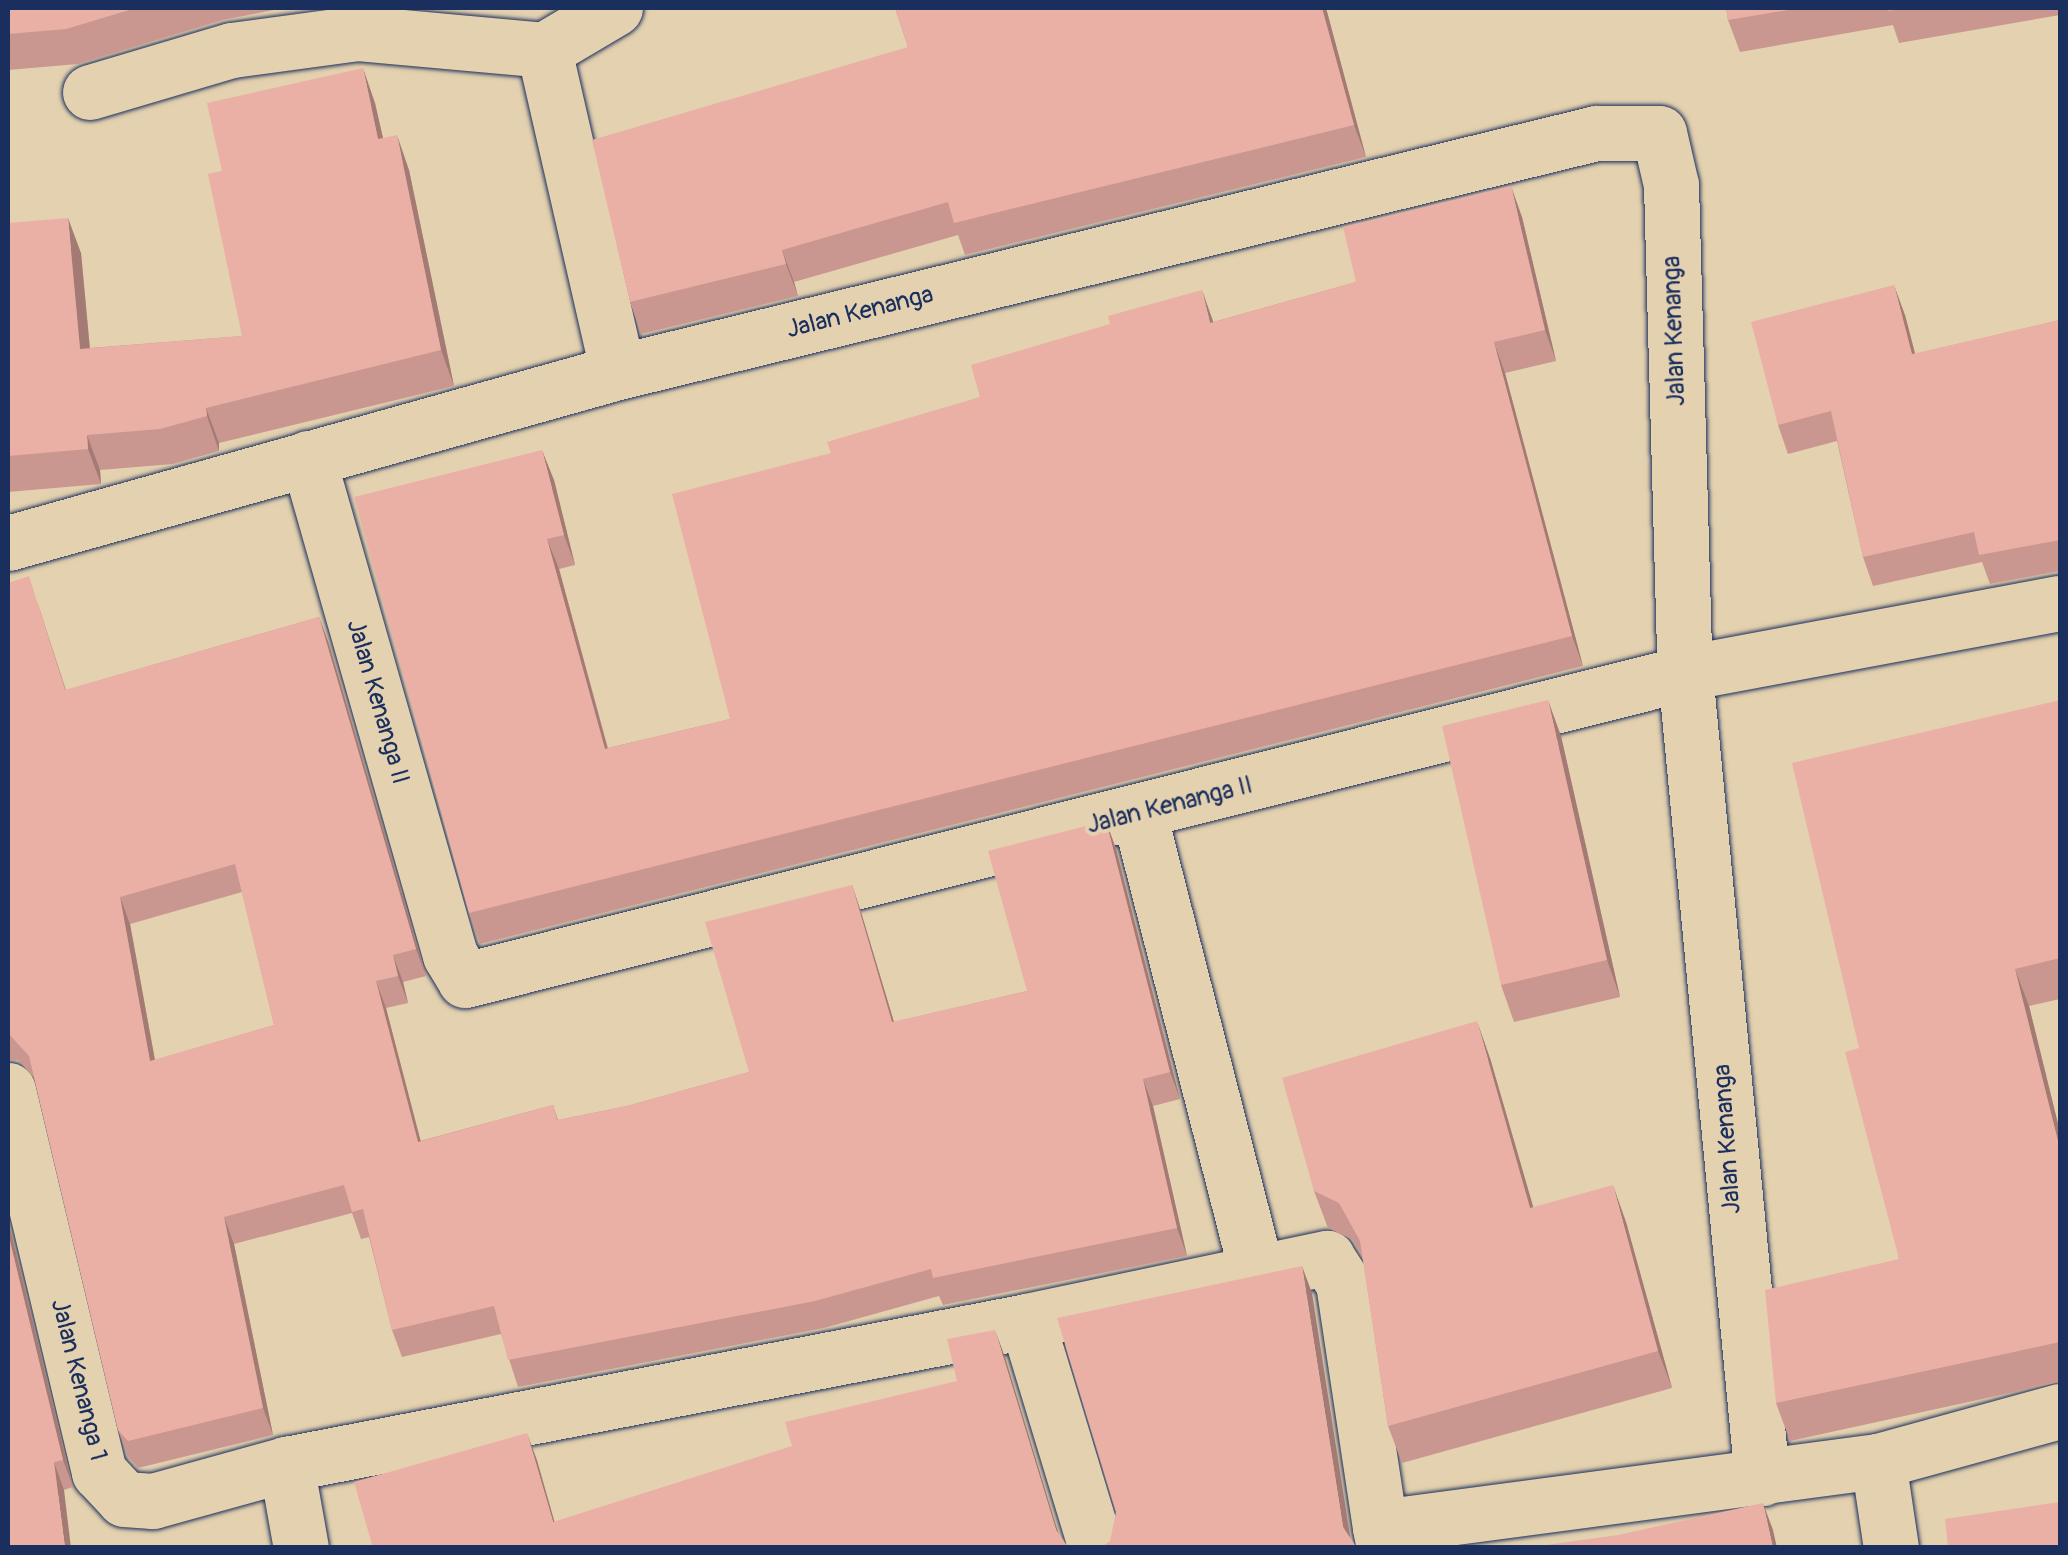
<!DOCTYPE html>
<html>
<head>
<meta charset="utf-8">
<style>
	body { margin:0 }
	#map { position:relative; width:2068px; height:1555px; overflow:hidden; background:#e4d1af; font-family:Pangolin,sans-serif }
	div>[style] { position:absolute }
	.roads { filter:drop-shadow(0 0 2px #1b2f5e) drop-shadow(0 0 2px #1b2f5e) }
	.minor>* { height:55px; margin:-27.5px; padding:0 27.5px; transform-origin:27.5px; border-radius:27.5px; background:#e4d1af }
	.wall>* { inset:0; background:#c9978f }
	.shaded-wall>* { inset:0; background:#a47b74 }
	.building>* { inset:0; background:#eab0a6 }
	span { translate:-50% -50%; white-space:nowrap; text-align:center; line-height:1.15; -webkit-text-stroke:8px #e4d1af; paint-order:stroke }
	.street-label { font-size:25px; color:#1b2f5e }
	.frame { position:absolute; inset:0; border:10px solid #1b2f5e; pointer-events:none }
</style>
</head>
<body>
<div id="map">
	<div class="roads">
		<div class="minor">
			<i style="left:615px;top:8px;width:82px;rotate:149.4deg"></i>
			<i style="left:544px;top:50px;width:330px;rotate:77.1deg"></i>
			<i style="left:90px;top:92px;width:148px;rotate:-16.5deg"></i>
			<i style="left:232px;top:50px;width:127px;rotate:-7.7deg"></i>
			<i style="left:358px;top:33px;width:187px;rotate:5.2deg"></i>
			<i style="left:308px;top:458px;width:517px;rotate:74.05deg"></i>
			<i style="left:450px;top:955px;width:29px;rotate:59deg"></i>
			<i style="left:465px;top:980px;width:1258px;rotate:-14.12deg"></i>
			<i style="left:1685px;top:673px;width:381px;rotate:-10.6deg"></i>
			<i style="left:8px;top:543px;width:634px;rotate:-15.66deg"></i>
			<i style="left:618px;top:372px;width:1007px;rotate:-13.73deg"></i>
			<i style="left:1596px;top:133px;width:63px"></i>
			<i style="left:1659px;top:133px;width:53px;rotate:77deg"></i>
			<i style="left:1671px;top:185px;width:488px;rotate:88.4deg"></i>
			<i style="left:1685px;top:673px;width:809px;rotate:84.54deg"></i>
			<i style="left:1139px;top:814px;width:468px;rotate:75.6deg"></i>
			<i style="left:8px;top:1090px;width:393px;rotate:76.6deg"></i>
			<i style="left:99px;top:1472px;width:37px;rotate:47deg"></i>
			<i style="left:124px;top:1499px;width:29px;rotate:4deg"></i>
			<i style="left:153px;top:1501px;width:138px;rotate:-15.5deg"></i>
			<i style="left:286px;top:1464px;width:755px;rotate:-10.92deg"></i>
			<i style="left:1027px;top:1321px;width:237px;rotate:73.1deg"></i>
			<i style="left:1027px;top:1321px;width:307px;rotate:-11.9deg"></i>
			<i style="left:1327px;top:1258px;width:30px;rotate:57deg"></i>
			<i style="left:1343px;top:1283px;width:247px;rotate:81.4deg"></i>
			<i style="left:1878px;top:1461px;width:88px;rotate:81.5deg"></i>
			<i style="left:286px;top:1464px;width:85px;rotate:79.9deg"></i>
			<i style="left:1384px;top:1548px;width:21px;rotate:-101deg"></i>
			<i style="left:1380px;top:1527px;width:502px;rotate:-7.55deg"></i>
			<i style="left:1878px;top:1461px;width:189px;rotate:-15.4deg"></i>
		</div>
	</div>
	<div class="wall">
		<i style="clip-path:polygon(8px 8px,284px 8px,223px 20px,78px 64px,8px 70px)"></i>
		<i style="clip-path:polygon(895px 8px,1326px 8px,1366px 157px,965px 255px,958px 235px,794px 282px,798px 296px,641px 334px,630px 302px,908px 47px)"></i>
		<i style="clip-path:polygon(1726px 8px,2060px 8px,2060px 15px,1899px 43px,1893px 25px,1740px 52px,1728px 20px)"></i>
		<i style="clip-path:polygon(375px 103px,383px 138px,409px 170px,454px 386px,219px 443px,219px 451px,173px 464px,100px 470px,101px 484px,8px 492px,8px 223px,81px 253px,90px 348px,242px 336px,222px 171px)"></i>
		<i style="clip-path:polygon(1522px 217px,1556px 361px,1505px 373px,1583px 666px,480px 944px,469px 913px,554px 480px,575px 565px,559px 569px,608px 748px,730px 719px,831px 453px,980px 397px,1213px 322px,1356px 282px)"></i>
		<i style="clip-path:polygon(1905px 315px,1915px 354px,2060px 320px,2060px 571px,1990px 584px,1982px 562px,1873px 586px,1863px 557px,1837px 441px,1788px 454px,1778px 425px)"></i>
		<i style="clip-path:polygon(evenodd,8px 583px,38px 604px,66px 690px,319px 617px,329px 644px,426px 976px,403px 982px,408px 1003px,386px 1008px,420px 1141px,553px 1105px,558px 1120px,627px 1106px,749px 1072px,852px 885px,861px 912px,894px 1022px,1027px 991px,1106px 821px,1116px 849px,1180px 1099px,1153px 1106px,1187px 1256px,943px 1305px,939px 1296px,824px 1328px,518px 1387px,501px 1334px,402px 1357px,392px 1330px,369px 1237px,361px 1239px,352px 1213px,234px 1244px,273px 1435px,138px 1468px,128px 1457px,118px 1430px,34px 1078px,18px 1060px,8px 1060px,8px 583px,242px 892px,274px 1025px,155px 1060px,130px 924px,242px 892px)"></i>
		<i style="clip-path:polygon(2060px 700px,2060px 999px,2029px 1006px,2060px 1132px,2060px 1382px,1790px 1441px,1776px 1403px,1899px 1259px,1859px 1048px)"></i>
		<i style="clip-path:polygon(1561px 736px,1620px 997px,1514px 1022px,1501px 985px)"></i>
		<i style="clip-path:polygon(1490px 1058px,1533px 1207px,1626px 1222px,1672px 1388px,1402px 1463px,1388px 1426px,1363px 1259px,1353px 1240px,1328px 1228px,1314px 1191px)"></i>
		<i style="clip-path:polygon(8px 1220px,73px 1487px,64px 1490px,8px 1548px)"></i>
	</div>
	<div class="shaded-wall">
		<i style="clip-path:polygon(1322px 8px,1326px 8px,1366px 157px,1354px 125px)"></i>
		<i style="clip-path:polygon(363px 68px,375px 103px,391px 174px,378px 139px)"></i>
		<i style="clip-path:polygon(397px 135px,409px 170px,454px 386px,441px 350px)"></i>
		<i style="clip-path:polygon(1511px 186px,1522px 217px,1556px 361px,1545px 330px)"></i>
		<i style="clip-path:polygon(68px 218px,81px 253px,93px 384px,80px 349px)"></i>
		<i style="clip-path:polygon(782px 250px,794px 282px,798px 296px,786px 264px)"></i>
		<i style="clip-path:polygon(1894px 285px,1905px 315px,1923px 384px,1912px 354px)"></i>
		<i style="clip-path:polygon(1202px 290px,1213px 321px,1222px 354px,1210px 323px)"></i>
		<i style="clip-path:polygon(1494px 342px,1505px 373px,1583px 666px,1572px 636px)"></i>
		<i style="clip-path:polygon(206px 408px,219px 443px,219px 451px,207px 416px)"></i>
		<i style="clip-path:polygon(87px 435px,100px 470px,101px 484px,88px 449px)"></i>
		<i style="clip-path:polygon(542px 450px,554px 480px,575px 565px,564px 535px)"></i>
		<i style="clip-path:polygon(547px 539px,559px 569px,616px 780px,605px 749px)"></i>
		<i style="clip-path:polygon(319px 617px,329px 644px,426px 976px,416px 949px)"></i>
		<i style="clip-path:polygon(1548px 700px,1561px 736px,1620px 997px,1607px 960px)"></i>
		<i style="clip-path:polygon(1106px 821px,1116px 849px,1180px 1099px,1170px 1072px)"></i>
		<i style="clip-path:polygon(852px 885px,861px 912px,902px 1049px,892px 1022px)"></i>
		<i style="clip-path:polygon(120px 897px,130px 924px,160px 1088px,150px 1061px)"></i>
		<i style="clip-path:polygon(393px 955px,403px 982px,408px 1003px,398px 976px)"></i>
		<i style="clip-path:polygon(2015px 969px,2029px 1006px,2060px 1132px,2060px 1149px)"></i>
		<i style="clip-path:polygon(376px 981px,386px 1008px,428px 1169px,418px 1142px)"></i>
		<i style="clip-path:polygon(1477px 1021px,1490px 1058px,1544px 1244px,1530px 1208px)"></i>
		<i style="clip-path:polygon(1143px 1079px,1153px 1106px,1187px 1256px,1177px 1228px)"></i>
		<i style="clip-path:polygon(1613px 1185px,1626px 1222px,1672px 1388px,1658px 1351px)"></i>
		<i style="clip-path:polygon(224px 1217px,234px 1244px,273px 1435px,263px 1408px)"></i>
		<i style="clip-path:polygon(8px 1220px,73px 1487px,63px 1460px,8px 1233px)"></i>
		<i style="clip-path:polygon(1302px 1266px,1312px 1293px,1352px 1548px,1343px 1527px)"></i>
		<i style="clip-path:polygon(995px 1330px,1005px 1357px,1063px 1548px,1056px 1530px)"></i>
		<i style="clip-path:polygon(527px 1433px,537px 1460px,562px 1548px,553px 1522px)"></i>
		<i style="clip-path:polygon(54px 1462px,64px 1490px,71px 1548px,65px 1548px)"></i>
		<i style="clip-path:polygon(1763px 1503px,1773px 1530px,1777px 1548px,1773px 1548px)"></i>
	</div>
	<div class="building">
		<i style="clip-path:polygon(8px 8px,136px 8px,66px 29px,8px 34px)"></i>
		<i style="clip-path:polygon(895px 8px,1322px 8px,1354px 125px,954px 223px,948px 202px,782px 250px,786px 264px,630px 302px,592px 140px,908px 47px)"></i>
		<i style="clip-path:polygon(1726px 8px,1800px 8px,1728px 20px)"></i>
		<i style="clip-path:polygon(1887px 8px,1907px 8px,1888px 11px)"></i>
		<i style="clip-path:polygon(363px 68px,378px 139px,397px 135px,441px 350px,206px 408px,207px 416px,160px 429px,87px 435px,88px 449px,8px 456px,8px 223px,68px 218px,80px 349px,242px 336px,208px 174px,222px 171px,207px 103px)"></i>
		<i style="clip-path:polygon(1511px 186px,1545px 330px,1494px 342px,1572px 636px,469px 913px,354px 497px,542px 450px,564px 535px,547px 539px,605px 749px,730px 719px,672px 494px,831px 453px,827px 442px,980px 397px,971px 365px,1110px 324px,1108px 316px,1202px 290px,1210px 323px,1356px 282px,1343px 227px)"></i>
		<i style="clip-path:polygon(1894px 285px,1912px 354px,2060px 320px,2060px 540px,1979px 555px,1974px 532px,1863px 557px,1831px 411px,1778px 425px,1751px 322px)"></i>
		<i style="clip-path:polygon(evenodd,29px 576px,65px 690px,319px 617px,416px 949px,393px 955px,398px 976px,376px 981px,418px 1142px,553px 1105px,557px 1120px,627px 1106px,749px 1072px,705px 922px,852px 885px,892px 1022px,1027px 991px,988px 851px,1106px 821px,1170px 1072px,1143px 1079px,1177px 1228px,933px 1278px,931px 1269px,815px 1301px,508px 1360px,494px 1306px,392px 1330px,363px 1209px,352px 1212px,344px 1185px,224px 1217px,263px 1408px,128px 1441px,118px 1430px,29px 1056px,8px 1033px,8px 583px,29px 576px,235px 864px,274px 1025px,150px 1061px,120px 897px,235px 864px)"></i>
		<i style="clip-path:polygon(1548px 700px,1607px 960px,1501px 985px,1442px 726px)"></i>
		<i style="clip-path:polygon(2060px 700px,2060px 958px,2015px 969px,2060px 1149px,2060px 1342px,1776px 1403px,1765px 1290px,1899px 1259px,1845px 1052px,1859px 1048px,1792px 763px)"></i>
		<i style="clip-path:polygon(1477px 1021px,1530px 1208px,1613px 1185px,1658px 1351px,1388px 1426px,1360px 1241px,1339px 1203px,1314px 1191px,1282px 1078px)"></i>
		<i style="clip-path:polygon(8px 1233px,63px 1460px,54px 1462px,65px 1548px,8px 1548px)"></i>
		<i style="clip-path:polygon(1302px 1266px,1343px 1527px,1357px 1548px,1100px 1548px,1110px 1541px,1116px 1512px,1057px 1318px)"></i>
		<i style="clip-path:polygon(995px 1330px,1056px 1530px,1066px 1544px,1079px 1548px,373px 1548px,354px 1482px,527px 1433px,553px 1522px,792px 1446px,785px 1422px,957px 1381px,947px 1339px)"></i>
		<i style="clip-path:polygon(2060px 1502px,2060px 1548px,1948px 1548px,1945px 1519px)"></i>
		<i style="clip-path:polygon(1763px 1503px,1773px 1548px,1524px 1548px,1618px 1535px)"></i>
	</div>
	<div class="street-label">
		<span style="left:860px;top:313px;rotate:-14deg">Jalan Kenanga</span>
		<span style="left:1675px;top:331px;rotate:-92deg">Jalan Kenanga</span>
		<span style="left:377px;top:702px;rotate:74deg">Jalan Kenanga II</span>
		<span style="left:1170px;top:806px;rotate:-14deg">Jalan Kenanga II</span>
		<span style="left:1728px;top:1139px;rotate:-94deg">Jalan Kenanga</span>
		<span style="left:78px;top:1380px;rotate:76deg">Jalan Kenanga 1</span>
	</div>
	<div class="frame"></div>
</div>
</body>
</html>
